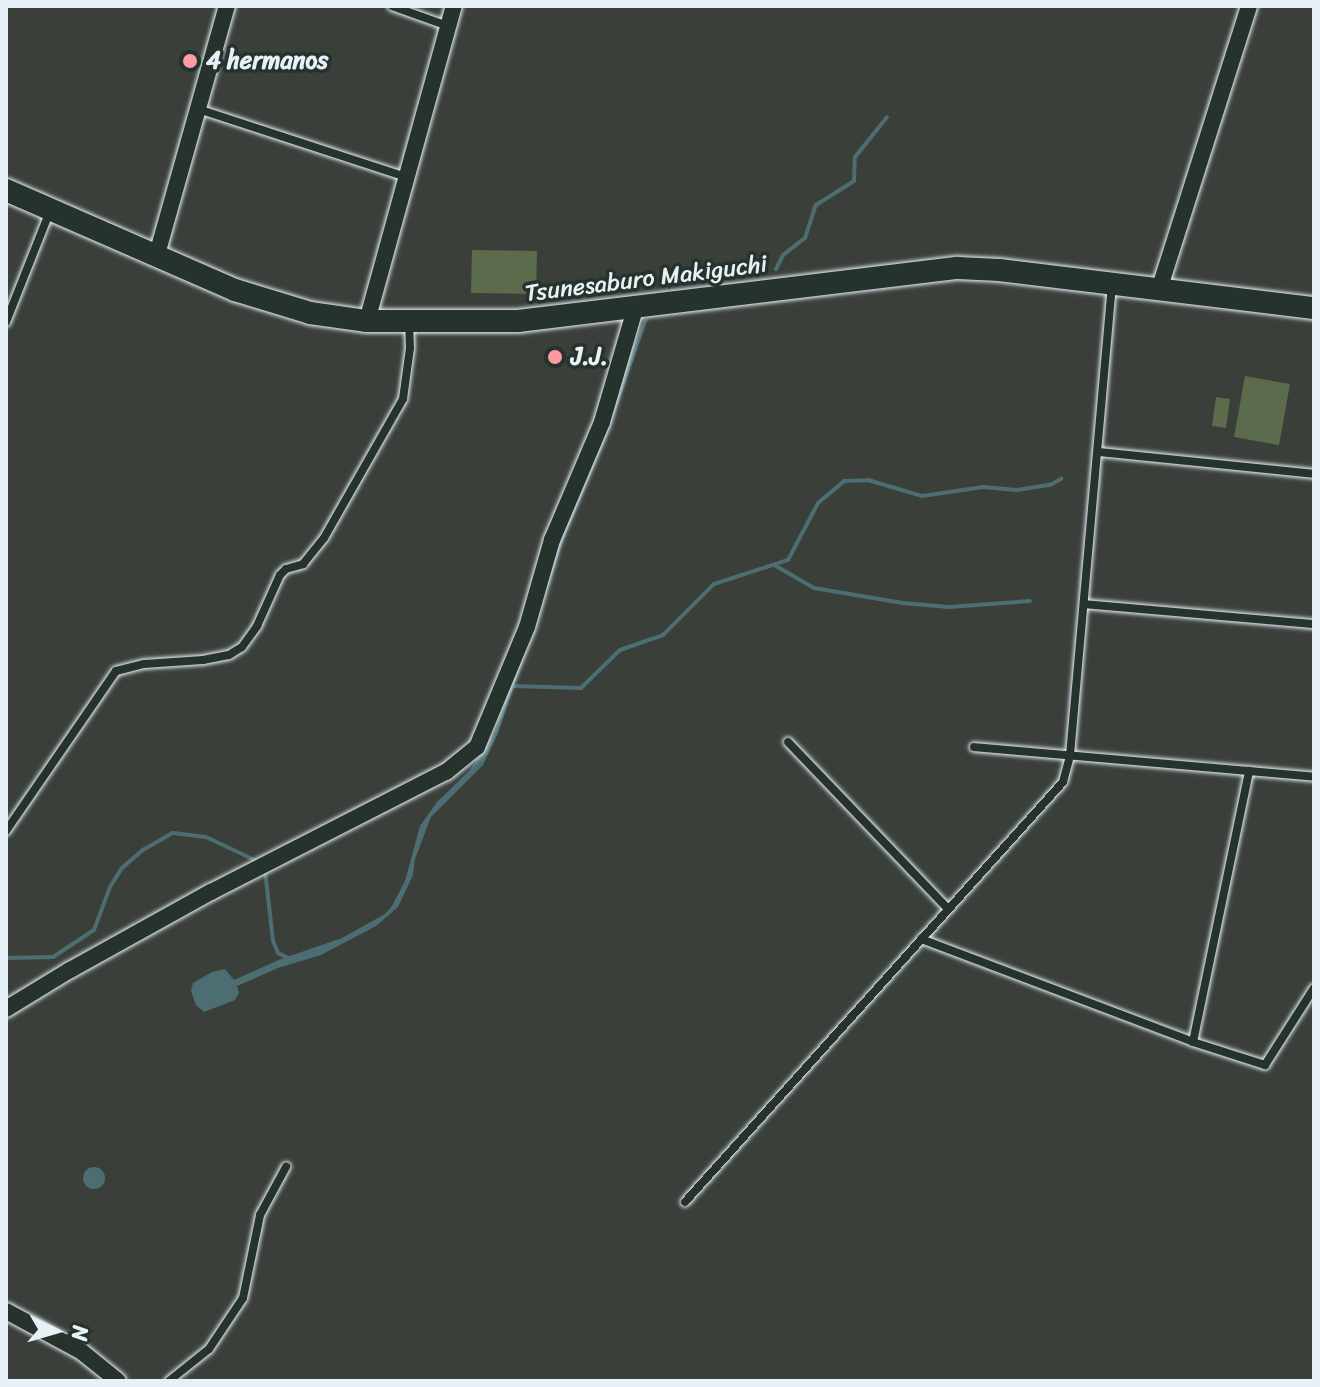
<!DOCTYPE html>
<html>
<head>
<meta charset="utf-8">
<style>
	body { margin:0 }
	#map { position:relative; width:1320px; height:1387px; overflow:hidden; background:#3a3f3a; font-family:Sriracha,sans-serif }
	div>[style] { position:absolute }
	.green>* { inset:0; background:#5d6b4d }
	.water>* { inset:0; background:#4c6e72 }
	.round { border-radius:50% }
	.stream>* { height:4px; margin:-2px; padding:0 2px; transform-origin:2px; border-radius:2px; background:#4c6e72 }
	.roads { filter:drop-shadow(0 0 2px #e8f1f8) drop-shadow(0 0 2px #e8f1f8) }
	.lane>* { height:8px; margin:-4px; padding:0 4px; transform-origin:4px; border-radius:4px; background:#26332d }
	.street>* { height:16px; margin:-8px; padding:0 8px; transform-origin:8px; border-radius:8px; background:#26332d }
	.secondary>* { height:22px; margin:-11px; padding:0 11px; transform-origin:11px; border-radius:11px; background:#26332d }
	.dots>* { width:22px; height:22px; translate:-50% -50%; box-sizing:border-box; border:4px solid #26332d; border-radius:50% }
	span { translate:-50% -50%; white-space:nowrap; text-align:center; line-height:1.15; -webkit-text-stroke:7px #26332d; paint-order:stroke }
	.poi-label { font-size:24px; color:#e8f1f8; font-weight:700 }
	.left { translate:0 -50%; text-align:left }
	.street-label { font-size:24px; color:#e8f1f8 }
	.frame { position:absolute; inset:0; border:8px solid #e8f1f8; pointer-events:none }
	.north { position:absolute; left:16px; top:1291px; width:80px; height:80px; -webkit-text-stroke:6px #26332d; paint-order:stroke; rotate:95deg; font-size:22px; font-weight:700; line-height:32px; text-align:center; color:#e8f1f8 }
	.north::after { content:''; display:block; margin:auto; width:28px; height:36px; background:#e8f1f8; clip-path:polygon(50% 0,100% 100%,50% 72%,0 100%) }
</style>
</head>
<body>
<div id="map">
	<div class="green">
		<i style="clip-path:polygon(472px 250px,537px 251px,536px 294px,471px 293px)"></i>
		<i style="clip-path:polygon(1245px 376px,1290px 384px,1279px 445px,1234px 437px)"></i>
		<i style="clip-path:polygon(1216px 397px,1230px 399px,1226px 428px,1212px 426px)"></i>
	</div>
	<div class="water">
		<i style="clip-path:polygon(648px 319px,607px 435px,565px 536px,498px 733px,483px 765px,431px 817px,415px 859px,413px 875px,398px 907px,376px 926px,321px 955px,278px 968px,237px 986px,239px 993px,235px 1000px,204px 1012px,196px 1005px,191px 991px,193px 983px,212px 972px,225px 969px,234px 980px,281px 959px,342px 938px,385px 914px,392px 906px,405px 881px,420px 826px,437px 802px,469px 771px,494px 734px,560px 533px,644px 320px)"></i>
		<i class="round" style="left:83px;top:1167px;width:22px;height:22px"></i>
	</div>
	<div class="stream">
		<i style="left:776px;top:269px;width:16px;rotate:-63deg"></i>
		<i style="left:783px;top:255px;width:28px;rotate:-38deg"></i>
		<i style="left:805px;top:238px;width:35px;rotate:-72deg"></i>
		<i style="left:816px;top:205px;width:45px;rotate:-32.3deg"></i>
		<i style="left:854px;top:181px;width:24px;rotate:-88deg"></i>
		<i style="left:855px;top:157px;width:51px;rotate:-51.3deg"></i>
		<i style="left:776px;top:566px;width:44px;rotate:30.1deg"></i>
		<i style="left:814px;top:588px;width:90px;rotate:9.6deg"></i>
		<i style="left:903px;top:603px;width:46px;rotate:5deg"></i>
		<i style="left:949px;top:607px;width:81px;rotate:-4.2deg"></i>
		<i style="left:513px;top:686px;width:68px;rotate:1.7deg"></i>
		<i style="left:581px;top:688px;width:54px;rotate:-44.3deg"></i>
		<i style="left:620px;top:650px;width:46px;rotate:-19.2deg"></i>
		<i style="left:663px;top:635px;width:72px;rotate:-45deg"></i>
		<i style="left:714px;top:584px;width:78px;rotate:-18deg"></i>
		<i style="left:788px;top:560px;width:64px;rotate:-62.2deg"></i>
		<i style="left:818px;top:503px;width:34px;rotate:-40deg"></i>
		<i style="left:844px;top:481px;width:24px;rotate:-2deg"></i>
		<i style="left:868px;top:480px;width:56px;rotate:16.5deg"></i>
		<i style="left:922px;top:496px;width:62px;rotate:-8.4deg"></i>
		<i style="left:983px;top:487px;width:34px;rotate:5deg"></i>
		<i style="left:1017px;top:490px;width:33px;rotate:-9deg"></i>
		<i style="left:1050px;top:485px;width:13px;rotate:-29deg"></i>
		<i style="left:265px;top:870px;width:71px;rotate:83.6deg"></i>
		<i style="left:273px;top:941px;width:13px;rotate:67deg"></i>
		<i style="left:278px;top:953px;width:11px;rotate:27deg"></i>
		<i style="left:6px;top:958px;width:47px;rotate:-1.2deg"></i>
		<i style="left:53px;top:957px;width:49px;rotate:-33.4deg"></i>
		<i style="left:94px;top:930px;width:46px;rotate:-69.6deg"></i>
		<i style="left:110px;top:887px;width:22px;rotate:-58deg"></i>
		<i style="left:122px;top:868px;width:28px;rotate:-41deg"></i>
		<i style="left:143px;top:850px;width:34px;rotate:-30deg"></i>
		<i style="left:173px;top:833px;width:33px;rotate:7deg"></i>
		<i style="left:206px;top:837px;width:61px;rotate:25.3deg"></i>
	</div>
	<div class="roads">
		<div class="lane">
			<i style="left:392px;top:6px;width:59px;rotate:19.7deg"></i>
			<i style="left:198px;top:109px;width:219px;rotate:18.1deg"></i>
			<i style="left:6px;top:322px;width:119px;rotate:-68.4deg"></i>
			<i style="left:1098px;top:452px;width:217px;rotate:5.8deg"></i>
			<i style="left:1084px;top:604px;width:231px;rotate:5deg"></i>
			<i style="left:788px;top:742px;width:231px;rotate:46.2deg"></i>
			<i style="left:974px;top:747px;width:341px;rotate:5deg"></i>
			<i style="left:6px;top:831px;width:194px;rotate:-55.5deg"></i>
			<i style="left:116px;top:671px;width:29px;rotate:-14deg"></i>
			<i style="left:144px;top:664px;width:59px;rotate:-3.9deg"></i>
			<i style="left:203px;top:660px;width:26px;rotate:-11deg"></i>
			<i style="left:229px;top:655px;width:15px;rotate:-32deg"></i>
			<i style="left:242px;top:647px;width:26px;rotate:-54deg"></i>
			<i style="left:257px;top:626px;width:56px;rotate:-65.7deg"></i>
			<i style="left:280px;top:575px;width:8px;rotate:-45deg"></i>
			<i style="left:286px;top:569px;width:18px;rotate:-16deg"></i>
			<i style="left:303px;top:564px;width:33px;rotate:-51deg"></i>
			<i style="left:324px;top:538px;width:160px;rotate:-60.4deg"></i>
			<i style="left:403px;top:399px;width:51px;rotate:-82.2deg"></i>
			<i style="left:410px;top:348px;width:25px;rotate:-92deg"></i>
			<i style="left:921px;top:939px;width:291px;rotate:20.7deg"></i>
			<i style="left:1193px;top:1042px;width:76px;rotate:17.7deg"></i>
			<i style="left:1265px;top:1065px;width:91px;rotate:-57.5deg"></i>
			<i style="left:1193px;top:1042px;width:277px;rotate:-78.3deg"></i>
			<i style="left:685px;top:1202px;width:565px;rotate:-48.01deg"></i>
			<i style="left:1063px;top:782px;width:28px;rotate:-75deg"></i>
			<i style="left:1070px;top:755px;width:472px;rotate:-84.9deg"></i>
			<i style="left:169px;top:1381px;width:51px;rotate:-38.7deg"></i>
			<i style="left:209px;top:1349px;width:61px;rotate:-56.3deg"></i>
			<i style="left:243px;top:1298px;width:85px;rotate:-78.4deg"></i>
			<i style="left:260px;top:1215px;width:55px;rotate:-61.6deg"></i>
		</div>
		<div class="street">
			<i style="left:156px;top:258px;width:262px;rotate:-74.3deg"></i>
			<i style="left:1159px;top:290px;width:298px;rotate:-72.4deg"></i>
			<i style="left:367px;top:321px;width:327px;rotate:-74.6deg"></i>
			<i style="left:6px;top:1009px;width:75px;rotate:-31.4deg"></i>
			<i style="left:70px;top:970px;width:161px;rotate:-29deg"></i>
			<i style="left:211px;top:892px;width:264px;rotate:-27.1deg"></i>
			<i style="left:446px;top:772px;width:40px;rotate:-39deg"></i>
			<i style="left:477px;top:747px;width:130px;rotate:-67.4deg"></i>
			<i style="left:527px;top:627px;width:91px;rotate:-74deg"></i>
			<i style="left:552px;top:540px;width:128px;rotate:-67deg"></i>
			<i style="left:602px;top:422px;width:121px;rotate:-73.7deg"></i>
			<i style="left:6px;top:1311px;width:86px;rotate:28.3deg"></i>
			<i style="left:82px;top:1352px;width:46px;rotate:38.9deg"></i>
		</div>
		<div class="secondary">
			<i style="left:6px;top:190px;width:250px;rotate:23.6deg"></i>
			<i style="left:235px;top:290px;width:78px;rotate:17deg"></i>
			<i style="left:310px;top:313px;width:58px;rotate:8deg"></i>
			<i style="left:367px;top:321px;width:151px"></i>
			<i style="left:518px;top:321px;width:443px;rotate:-6.9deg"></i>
			<i style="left:958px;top:268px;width:41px;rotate:2.8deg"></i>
			<i style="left:999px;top:270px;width:317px;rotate:6.9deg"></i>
		</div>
	</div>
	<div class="dots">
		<i style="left:190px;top:61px;background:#ff9aa2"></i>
		<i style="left:555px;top:357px;background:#ff9aa2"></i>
	</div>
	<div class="poi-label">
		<span class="left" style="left:206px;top:61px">4 hermanos</span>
		<span class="left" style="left:571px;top:357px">J.J.</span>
	</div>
	<div class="street-label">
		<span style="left:646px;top:279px;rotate:-7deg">Tsunesaburo Makiguchi</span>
	</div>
	<div class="frame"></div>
	<div class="north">N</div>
</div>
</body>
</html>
